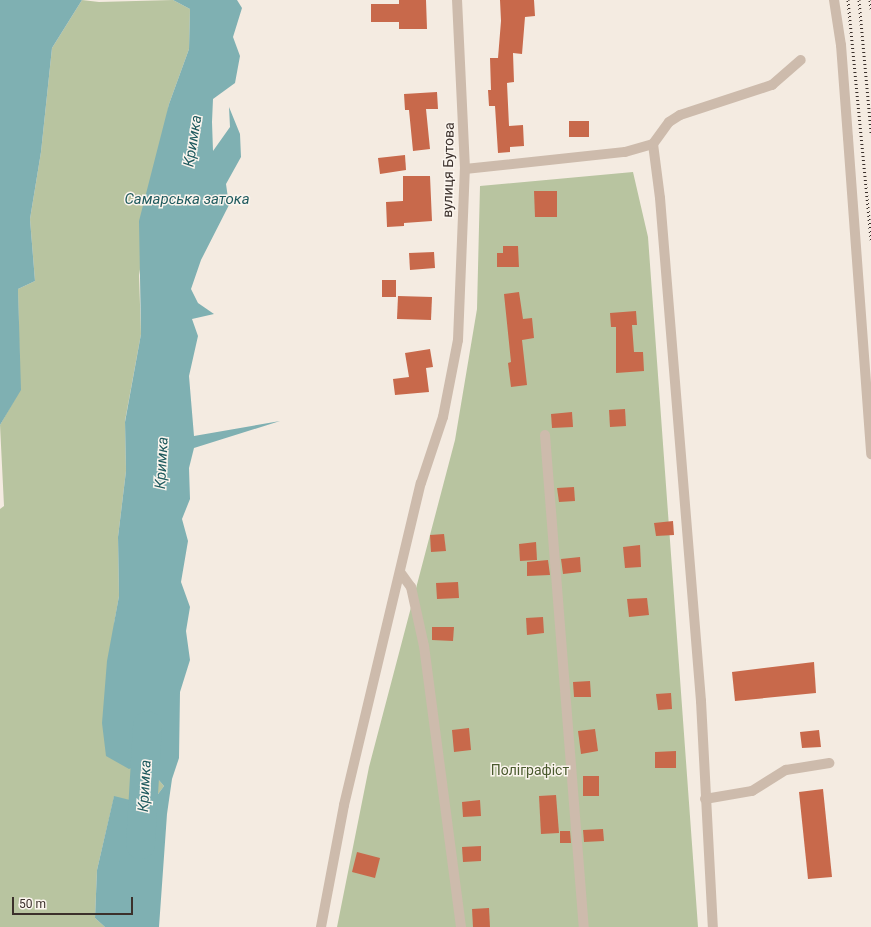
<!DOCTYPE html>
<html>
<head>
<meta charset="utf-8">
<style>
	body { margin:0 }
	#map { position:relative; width:871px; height:927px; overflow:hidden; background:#f4ebe1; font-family:Roboto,sans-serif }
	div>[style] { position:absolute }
	.green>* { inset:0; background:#b8c4a0 }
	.water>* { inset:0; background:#7fb0b2 }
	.river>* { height:29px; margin:-14.5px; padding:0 14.5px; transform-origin:14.5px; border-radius:14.5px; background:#7fb0b2 }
	.building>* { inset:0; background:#c8694b }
	.minor>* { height:10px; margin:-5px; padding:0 5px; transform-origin:5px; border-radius:5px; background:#cdbbac }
	.rail>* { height:3px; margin-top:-1.5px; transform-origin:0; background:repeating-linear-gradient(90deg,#3b302b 0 1px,transparent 0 4px) }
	span { translate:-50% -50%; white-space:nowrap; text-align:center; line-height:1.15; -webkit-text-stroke:3px #fbf5ee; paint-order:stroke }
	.street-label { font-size:14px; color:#3b302b }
	.park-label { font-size:14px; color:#4a5a2e }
	.water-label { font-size:15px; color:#1f5a5e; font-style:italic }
	.scale { position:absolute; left:12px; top:897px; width:121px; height:18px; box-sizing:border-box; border:2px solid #3b302b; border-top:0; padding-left:5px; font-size:12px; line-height:14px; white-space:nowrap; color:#3b302b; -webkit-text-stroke:3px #fbf5ee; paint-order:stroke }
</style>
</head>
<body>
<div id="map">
	<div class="green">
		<i style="clip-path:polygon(82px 0,99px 2px,173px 0,190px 9px,189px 49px,169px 104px,139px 275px,141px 334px,125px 421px,126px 471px,118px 537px,119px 596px,114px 624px,144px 763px,164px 786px,150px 805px,114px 797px,97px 870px,95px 918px,105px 927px,0 927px,0 509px,4px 506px,0 425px,20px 390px,18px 289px,35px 281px,30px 219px,41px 152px,52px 48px)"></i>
		<i style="clip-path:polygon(633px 172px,648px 237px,698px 927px,337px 927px,369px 767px,455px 440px,477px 309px,480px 186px)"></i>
	</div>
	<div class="water">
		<i style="clip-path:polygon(0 0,82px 0,52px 48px,41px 152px,30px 219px,35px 281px,18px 289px,21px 390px,0 425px)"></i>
		<i style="clip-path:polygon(173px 0,237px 0,242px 8px,233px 37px,240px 56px,235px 83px,213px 99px,212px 122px,213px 151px,230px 127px,229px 107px,240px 134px,241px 157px,226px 184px,229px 205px,201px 260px,191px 289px,198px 303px,214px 314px,192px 319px,198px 336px,189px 376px,194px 436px,280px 421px,194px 448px,189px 468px,190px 499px,182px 519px,188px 541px,181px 582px,190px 607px,186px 631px,190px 660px,180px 692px,179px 758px,172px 779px,167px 814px,159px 927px,105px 927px,95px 918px,97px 870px,114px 796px,150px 805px,164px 786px,144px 763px,129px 769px,106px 756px,102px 723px,107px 661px,119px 596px,118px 537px,126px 471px,125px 422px,141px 334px,139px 221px,169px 104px,189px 49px,190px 9px)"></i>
	</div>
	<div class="river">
		<i style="left:140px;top:844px;width:119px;rotate:-86.6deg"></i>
	</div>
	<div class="building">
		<i style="clip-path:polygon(399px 0,426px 0,427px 29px,399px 29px,399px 22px,371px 22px,371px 4px,399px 4px)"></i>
		<i style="clip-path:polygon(500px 0,534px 0,535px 16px,525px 17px,522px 54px,513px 53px,514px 82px,507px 83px,509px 126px,523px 125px,524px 146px,510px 147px,510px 152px,498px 153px,495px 106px,489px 106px,488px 90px,491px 90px,490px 58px,498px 58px,501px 21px)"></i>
		<i style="clip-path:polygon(437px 92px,438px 109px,426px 109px,430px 149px,413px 151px,409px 110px,405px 110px,404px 94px)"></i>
		<i style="clip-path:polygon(569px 121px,589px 121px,589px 137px,569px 137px)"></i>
		<i style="clip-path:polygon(405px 155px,406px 170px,380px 174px,378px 158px)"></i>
		<i style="clip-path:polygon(403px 176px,430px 176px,432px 221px,404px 223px,404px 226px,387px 227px,386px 202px,403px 201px)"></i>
		<i style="clip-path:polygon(534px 191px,557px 191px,557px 217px,535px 217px)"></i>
		<i style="clip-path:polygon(503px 246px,518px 246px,519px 267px,497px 267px,497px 253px,503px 253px)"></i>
		<i style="clip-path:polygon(434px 252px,435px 268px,410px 270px,409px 253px)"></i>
		<i style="clip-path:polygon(382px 280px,396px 280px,396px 297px,382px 297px)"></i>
		<i style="clip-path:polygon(519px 292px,523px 319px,532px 318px,534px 338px,522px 340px,527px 385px,511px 387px,508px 363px,511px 362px,504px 294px)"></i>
		<i style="clip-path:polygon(398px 296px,432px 297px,431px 320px,397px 319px)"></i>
		<i style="clip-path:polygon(636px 311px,637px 325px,632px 325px,634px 352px,643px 352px,644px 371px,616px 373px,616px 327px,611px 327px,610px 313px)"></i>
		<i style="clip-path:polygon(430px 349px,433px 367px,426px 368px,429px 392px,395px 395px,393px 379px,409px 377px,405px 353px)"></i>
		<i style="clip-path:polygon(625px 409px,626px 426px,610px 427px,609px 410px)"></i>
		<i style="clip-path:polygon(572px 412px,573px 427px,552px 428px,551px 414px)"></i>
		<i style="clip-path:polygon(574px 487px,575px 501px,559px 502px,557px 488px)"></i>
		<i style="clip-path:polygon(673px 521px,674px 535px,656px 536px,654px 523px)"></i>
		<i style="clip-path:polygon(444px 534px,446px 551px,431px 552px,430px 535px)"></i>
		<i style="clip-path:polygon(536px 542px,537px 560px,520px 561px,519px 544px)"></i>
		<i style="clip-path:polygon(640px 545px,641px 567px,625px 568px,623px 547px)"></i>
		<i style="clip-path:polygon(580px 557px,581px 572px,563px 574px,561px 559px)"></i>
		<i style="clip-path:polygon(548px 560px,550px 575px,527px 576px,527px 562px)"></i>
		<i style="clip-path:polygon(458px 582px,459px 598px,437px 599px,436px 583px)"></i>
		<i style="clip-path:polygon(647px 598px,649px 615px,629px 617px,627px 599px)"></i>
		<i style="clip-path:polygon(543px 617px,544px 633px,527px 635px,526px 618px)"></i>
		<i style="clip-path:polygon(432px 627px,454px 627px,453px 641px,432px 640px)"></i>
		<i style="clip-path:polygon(814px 662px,816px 693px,735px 701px,732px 672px)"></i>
		<i style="clip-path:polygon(590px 681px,591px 697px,574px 697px,573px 682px)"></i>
		<i style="clip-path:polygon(671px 693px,672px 709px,658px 710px,656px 694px)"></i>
		<i style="clip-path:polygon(469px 728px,471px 750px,454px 752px,452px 730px)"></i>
		<i style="clip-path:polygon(595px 729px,598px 751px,581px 754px,578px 731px)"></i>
		<i style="clip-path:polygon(819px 730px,821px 747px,802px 748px,800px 732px)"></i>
		<i style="clip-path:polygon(676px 751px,676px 768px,655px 768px,655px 752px)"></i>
		<i style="clip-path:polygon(583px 776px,599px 776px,599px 796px,583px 796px)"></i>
		<i style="clip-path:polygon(823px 789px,832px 877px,808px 879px,799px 792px)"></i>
		<i style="clip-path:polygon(556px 795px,559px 833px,541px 834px,539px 796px)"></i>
		<i style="clip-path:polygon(480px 800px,481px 816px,463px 817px,462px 802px)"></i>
		<i style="clip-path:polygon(603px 829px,604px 841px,584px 842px,583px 830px)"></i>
		<i style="clip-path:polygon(560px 831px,570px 831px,571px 843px,560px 843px)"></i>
		<i style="clip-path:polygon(481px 846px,481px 861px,463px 862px,462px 847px)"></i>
		<i style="clip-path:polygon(357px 852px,380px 858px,375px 878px,352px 872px)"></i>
		<i style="clip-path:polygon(489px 908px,490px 927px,473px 927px,472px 909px)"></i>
	</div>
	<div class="minor">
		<i style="left:834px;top:0;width:46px;rotate:81.2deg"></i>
		<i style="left:841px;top:45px;width:93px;rotate:85.7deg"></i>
		<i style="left:848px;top:138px;width:317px;rotate:85.8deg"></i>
		<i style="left:653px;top:144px;width:54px;rotate:82.6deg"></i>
		<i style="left:660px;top:198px;width:505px;rotate:85.34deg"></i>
		<i style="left:701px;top:701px;width:226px;rotate:87deg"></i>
		<i style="left:465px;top:169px;width:161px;rotate:-6.1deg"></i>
		<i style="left:625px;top:152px;width:29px;rotate:-16deg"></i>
		<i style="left:653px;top:144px;width:27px;rotate:-54deg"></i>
		<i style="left:669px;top:122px;width:13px;rotate:-32deg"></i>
		<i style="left:680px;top:115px;width:97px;rotate:-18.1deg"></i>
		<i style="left:772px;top:85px;width:38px;rotate:-41deg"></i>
		<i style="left:545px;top:435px;width:494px;rotate:85.5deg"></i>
		<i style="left:400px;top:572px;width:19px;rotate:54deg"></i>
		<i style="left:411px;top:587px;width:60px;rotate:77.6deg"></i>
		<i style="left:424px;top:646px;width:283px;rotate:82.5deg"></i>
		<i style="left:705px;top:799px;width:48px;rotate:-9.7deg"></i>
		<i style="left:752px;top:791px;width:40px;rotate:-32deg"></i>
		<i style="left:786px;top:770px;width:44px;rotate:-9.2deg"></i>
		<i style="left:321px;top:927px;width:124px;rotate:-79.3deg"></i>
		<i style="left:344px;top:805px;width:331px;rotate:-76.6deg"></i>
		<i style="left:421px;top:483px;width:70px;rotate:-71.6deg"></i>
		<i style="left:443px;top:417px;width:78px;rotate:-79deg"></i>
		<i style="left:458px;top:340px;width:171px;rotate:-87.7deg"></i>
		<i style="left:465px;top:169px;width:169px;rotate:-92.7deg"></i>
	</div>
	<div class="rail">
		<i style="left:848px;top:0;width:241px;rotate:84.5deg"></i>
		<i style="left:859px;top:0;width:134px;rotate:84.8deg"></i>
		<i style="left:870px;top:0;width:9px;rotate:84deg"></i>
	</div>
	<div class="street-label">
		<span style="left:448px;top:170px;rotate:-89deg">вулиця Бутова</span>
	</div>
	<div class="park-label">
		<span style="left:530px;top:770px">Поліграфіст</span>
	</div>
	<div class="water-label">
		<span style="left:193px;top:141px;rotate:-81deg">Кримка</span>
		<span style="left:187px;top:200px">Самарська затока</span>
		<span style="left:162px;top:463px;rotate:-87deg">Кримка</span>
		<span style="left:145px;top:786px;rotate:-87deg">Кримка</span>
	</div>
	<div class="scale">50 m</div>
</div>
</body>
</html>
